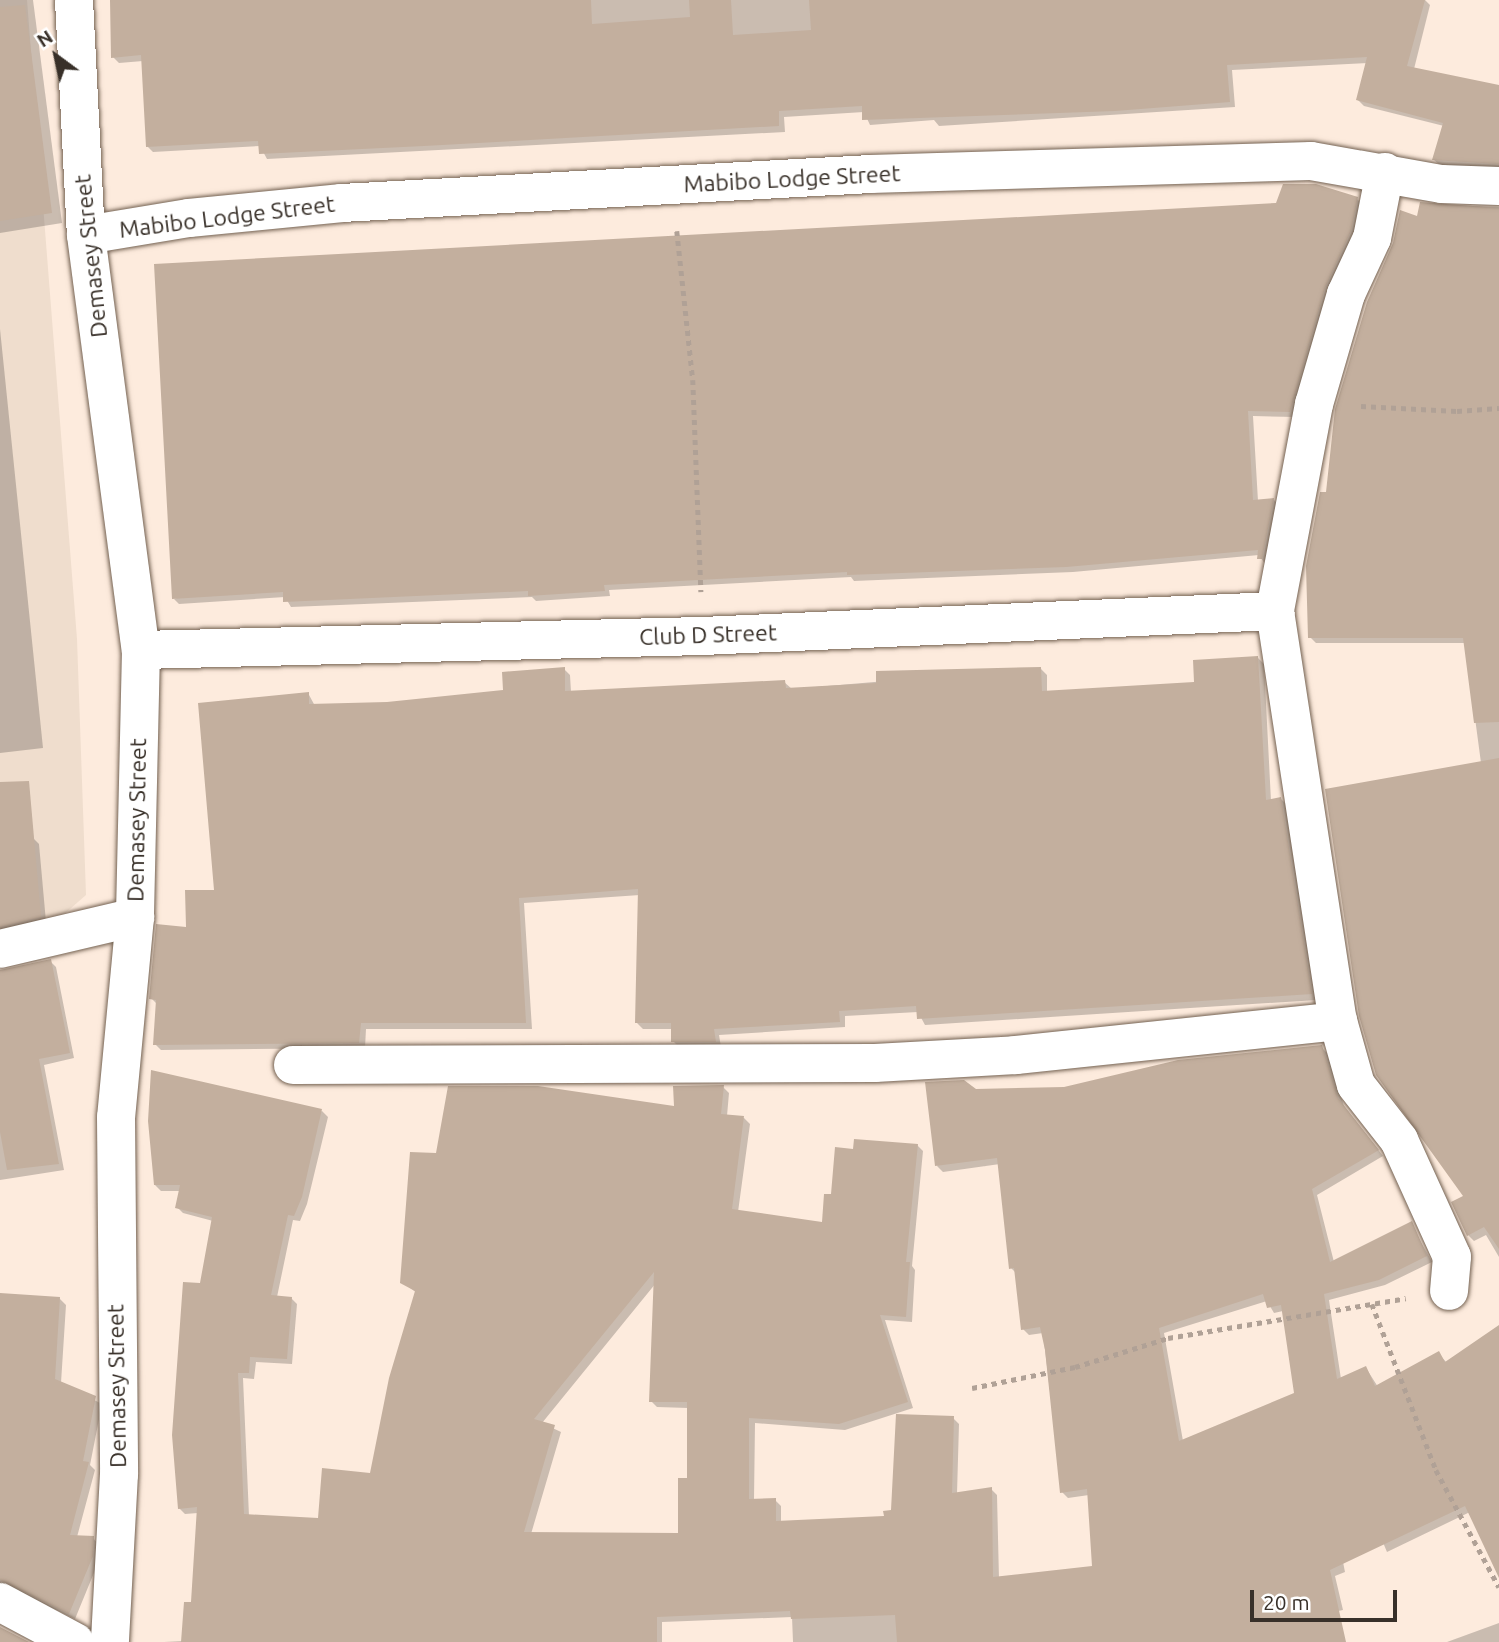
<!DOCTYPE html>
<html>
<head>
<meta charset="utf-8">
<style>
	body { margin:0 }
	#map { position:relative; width:1499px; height:1642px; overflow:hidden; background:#fdebdd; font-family:Ubuntu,sans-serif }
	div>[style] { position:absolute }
	.education>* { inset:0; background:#efddcd }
	.shadow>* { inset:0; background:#0003 }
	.building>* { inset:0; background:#c3af9e }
	.path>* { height:4.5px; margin-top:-2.25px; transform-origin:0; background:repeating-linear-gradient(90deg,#b0a196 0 5px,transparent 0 10px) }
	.roads { filter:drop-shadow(0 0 2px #736151) drop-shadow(0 0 2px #736151) }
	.minor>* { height:38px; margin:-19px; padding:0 19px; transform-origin:19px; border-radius:19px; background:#fff }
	span { translate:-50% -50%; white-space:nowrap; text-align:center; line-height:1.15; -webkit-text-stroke:5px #fff; paint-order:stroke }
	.street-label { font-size:23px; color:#383029 }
	.north { position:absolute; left:21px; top:21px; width:70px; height:70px; -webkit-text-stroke:5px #fff; paint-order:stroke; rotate:327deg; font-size:19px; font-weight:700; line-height:28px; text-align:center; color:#383029 }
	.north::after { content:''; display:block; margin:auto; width:24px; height:32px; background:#383029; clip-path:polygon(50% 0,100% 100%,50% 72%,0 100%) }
	.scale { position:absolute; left:1250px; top:1590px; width:147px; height:32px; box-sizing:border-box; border:4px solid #383029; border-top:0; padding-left:9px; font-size:21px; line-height:24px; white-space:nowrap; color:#383029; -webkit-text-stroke:5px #fff; paint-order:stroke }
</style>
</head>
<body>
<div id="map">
	<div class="education">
		<i style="clip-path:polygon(0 0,27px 0,77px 639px,86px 895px,62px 916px,0 934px)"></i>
	</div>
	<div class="shadow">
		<i style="clip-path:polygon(0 0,33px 0,62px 223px,0 233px)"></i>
		<i style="clip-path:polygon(112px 0,1425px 0,1430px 5px,1414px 69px,1499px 87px,1499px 171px,1440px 165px,1434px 160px,1444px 126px,1364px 106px,1358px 100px,1368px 63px,1232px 70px,1235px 107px,939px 126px,934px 120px,870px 125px,864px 112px,784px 117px,785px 132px,267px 159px,260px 146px,153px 152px,147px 146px,143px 61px,119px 63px,113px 57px)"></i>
		<i style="clip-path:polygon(1357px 199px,1363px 205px,1296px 417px,1253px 416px,1258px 501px,1273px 499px,1279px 505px,1265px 564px,1259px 555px,1073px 572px,854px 581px,851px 577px,609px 590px,610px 596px,536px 601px,532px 597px,291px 607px,285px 597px,179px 604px,174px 599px)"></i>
		<i style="clip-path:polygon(1422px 204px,1499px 207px,1499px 1257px,1486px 1235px,1474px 1241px,1468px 1235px,1466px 1197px,1481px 763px,1465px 643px,1316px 643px,1310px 637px,1327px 493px)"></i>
		<i style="clip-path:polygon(0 329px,43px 748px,0 753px)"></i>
		<i style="clip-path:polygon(1258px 658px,1264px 664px,1271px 801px,1281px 799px,1287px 805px,1317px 1000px,925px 1025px,918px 1012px,845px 1016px,845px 1027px,719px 1035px,721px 1047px,679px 1047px,673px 1041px,673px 1029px,643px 1029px,637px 1023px,640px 895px,524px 903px,532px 1029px,366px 1029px,365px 1048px,161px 1050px,155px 1044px,158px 1005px,151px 998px,188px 929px,216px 892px,308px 693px,315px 706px,387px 704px,505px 692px,564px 669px,570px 675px,571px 692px,784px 682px,792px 689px,1040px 668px,1047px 675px,1047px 692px,1196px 683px)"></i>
		<i style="clip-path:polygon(33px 838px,39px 844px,46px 922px,0 936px,0 841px)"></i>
		<i style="clip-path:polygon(50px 961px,56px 967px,74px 1058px,44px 1065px,64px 1170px,0 1180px,0 971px)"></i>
		<i style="clip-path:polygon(evenodd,1321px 1047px,1327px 1053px,1344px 1106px,1383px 1156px,1317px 1195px,1334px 1262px,1411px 1224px,1432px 1262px,1385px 1285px,1329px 1300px,1341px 1379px,1366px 1368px,1378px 1387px,1438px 1353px,1447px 1363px,1499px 1327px,1499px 1574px,1470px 1512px,1387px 1552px,1356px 1478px,1328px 1486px,1345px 1572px,1335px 1576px,1343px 1610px,1310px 1617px,1314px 1642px,793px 1642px,792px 1617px,662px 1622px,662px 1642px,164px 1642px,183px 1641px,192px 1604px,198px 1513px,185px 1514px,179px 1508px,201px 1285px,213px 1221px,183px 1213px,177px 1207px,181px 1191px,161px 1191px,155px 1185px,322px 1111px,328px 1117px,307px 1204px,300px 1221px,293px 1220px,277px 1297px,291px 1298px,297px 1304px,292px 1364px,256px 1362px,254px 1379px,243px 1378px,249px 1516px,320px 1519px,371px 1475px,417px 1293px,402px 1282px,438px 1155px,676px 1108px,723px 1087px,729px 1093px,727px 1116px,744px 1118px,750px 1124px,738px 1212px,823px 1224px,855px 1150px,917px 1145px,923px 1151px,912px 1266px,915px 1270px,912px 1322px,885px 1320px,913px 1408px,845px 1430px,755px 1423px,754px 1500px,775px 1500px,781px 1506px,781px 1523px,886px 1518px,953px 1418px,959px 1424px,957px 1494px,991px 1489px,997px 1495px,999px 1579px,1094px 1568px,1089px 1495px,1068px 1498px,1062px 1492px,1043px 1333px,1029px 1335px,1023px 1329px,1017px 1274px,1011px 1268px,1000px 1164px,943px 1172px,937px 1166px,976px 1091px,1064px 1089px,1321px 1047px,656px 1283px,651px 1401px,657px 1407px,688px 1408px,689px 1479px,680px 1535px,531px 1534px,561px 1432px,542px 1423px,656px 1283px,1321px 1047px,1267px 1301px,1274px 1313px,1283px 1311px,1296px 1394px,1183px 1441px,1164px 1333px,1267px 1301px)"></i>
		<i style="clip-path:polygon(0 1294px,59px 1298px,66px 1305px,61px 1383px,102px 1404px,90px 1465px,95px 1470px,77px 1537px,93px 1538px,99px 1545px,98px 1563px,75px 1619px,7px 1586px,0 1590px)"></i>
		<i style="clip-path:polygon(1499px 1623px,1499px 1642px,1447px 1642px)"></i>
	</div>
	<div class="building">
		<i style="clip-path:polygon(110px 0,591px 0,592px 24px,690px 17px,689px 0,731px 0,733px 35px,811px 30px,809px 0,1425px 0,1407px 66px,1499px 85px,1499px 164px,1432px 160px,1443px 123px,1356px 100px,1367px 57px,1227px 65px,1230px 102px,1115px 111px,862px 120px,862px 106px,779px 111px,779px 126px,424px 146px,259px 154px,258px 141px,146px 147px,141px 55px,111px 58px)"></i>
		<i style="clip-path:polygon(25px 5px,52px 213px,0 221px,0 7px)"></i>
		<i style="clip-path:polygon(1283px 184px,1316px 184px,1358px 197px,1351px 231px,1325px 288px,1290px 412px,1248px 411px,1253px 500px,1274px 498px,1262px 559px,1257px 559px,1258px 550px,1066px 567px,847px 575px,847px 572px,604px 585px,605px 591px,528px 596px,528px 591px,283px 602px,283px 592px,172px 599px,154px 264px,1276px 203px)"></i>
		<i style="clip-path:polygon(1420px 202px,1499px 208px,1499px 722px,1474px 723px,1463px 638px,1308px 638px,1306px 566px,1320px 492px,1326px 492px,1335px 409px,1367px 302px,1393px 243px,1400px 210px,1417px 216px)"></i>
		<i style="clip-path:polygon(1258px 656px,1266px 800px,1281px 797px,1312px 994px,917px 1019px,916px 1006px,839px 1011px,840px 1022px,714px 1029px,716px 1042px,671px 1042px,671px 1023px,635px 1023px,638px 889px,519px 898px,526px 1023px,361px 1023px,359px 1043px,153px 1045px,156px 1000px,149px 999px,156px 924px,186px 927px,185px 890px,214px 890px,198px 703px,309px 692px,309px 704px,387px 702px,503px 690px,502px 672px,565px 667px,565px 691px,785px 680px,786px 688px,876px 683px,876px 671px,1041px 667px,1042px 691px,1194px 682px,1193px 660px)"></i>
		<i style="clip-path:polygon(1499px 758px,1499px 1249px,1484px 1227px,1467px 1236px,1451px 1202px,1463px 1196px,1376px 1075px,1359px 1016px,1325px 789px)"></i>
		<i style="clip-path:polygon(29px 781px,41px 917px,0 927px,0 782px)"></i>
		<i style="clip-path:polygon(51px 959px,70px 1053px,39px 1059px,59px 1164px,7px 1170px,0 1132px,0 970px)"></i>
		<i style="clip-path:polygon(evenodd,1322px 1045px,1338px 1098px,1379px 1150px,1312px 1189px,1330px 1262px,1412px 1221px,1427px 1256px,1379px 1280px,1324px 1294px,1337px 1379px,1366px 1366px,1375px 1386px,1439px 1351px,1445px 1362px,1499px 1325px,1499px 1578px,1465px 1506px,1330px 1570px,1346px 1642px,897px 1642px,895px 1615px,791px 1619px,790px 1611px,657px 1617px,657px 1642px,181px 1642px,184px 1602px,191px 1602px,197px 1507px,178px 1509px,172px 1435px,183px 1282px,200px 1283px,212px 1217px,175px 1208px,180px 1185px,154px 1185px,148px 1121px,151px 1070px,322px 1109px,302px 1197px,294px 1216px,288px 1215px,271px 1295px,292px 1297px,287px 1359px,250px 1357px,249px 1373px,238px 1373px,244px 1514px,318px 1518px,322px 1468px,370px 1473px,389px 1378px,415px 1291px,400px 1283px,410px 1152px,436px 1153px,448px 1086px,538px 1086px,674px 1106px,673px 1086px,724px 1085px,721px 1114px,744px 1116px,732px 1209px,822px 1222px,824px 1194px,831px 1194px,835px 1147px,853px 1149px,854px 1139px,918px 1144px,906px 1262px,910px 1262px,906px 1317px,880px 1315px,908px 1402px,839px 1424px,749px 1418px,749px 1499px,776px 1498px,776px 1521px,884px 1516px,883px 1511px,891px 1510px,896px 1414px,954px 1416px,952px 1493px,992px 1487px,993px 1577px,1092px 1566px,1087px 1489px,1060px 1493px,1045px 1350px,1040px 1327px,1021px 1330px,1014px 1268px,1009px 1269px,997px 1158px,935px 1166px,925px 1082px,964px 1080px,976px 1089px,1064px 1087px,1178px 1060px,1322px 1045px,654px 1272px,649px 1402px,687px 1402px,687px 1478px,678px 1478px,678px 1533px,524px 1532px,555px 1425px,534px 1419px,654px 1272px,1322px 1045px,1263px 1294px,1267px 1308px,1281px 1305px,1294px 1393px,1179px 1441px,1159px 1328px,1263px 1294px)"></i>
		<i style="clip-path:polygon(0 1293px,60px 1297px,55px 1379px,96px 1396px,83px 1461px,89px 1462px,70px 1535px,94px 1536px,93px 1556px,69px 1614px,0 1580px)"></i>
		<i style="clip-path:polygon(0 1627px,29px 1642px,0 1642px)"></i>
	</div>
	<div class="path">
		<i style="left:677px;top:231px;width:150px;rotate:83.9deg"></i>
		<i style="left:693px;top:380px;width:212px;rotate:87.8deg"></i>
		<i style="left:1361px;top:406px;width:96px;rotate:3deg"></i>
		<i style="left:1457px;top:411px;width:42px;rotate:-4.1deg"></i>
		<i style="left:1372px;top:1304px;width:178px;rotate:68.9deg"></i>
		<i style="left:1436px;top:1470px;width:133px;rotate:61.7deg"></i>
		<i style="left:972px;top:1388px;width:105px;rotate:-11.5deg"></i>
		<i style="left:1075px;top:1367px;width:97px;rotate:-17.3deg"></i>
		<i style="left:1168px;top:1338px;width:241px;rotate:-9.5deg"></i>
	</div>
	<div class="roads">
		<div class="minor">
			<i style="left:74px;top:0;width:235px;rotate:87.1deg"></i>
			<i style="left:86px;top:235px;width:419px;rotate:82.5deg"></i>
			<i style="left:141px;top:650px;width:267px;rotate:91.3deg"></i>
			<i style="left:135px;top:917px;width:201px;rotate:95.4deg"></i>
			<i style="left:116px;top:1117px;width:357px;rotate:89.5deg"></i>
			<i style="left:119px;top:1474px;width:168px;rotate:93.1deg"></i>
			<i style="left:1385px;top:172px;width:67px;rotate:101.1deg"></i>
			<i style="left:1372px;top:238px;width:62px;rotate:114.9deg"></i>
			<i style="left:1346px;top:294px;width:115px;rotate:106.2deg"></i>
			<i style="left:1314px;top:404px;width:211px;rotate:100.7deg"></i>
			<i style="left:1275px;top:611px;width:415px;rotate:81.3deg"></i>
			<i style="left:1338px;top:1021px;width:66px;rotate:74.3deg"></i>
			<i style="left:1356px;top:1085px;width:70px;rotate:52deg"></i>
			<i style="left:1399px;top:1140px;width:128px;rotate:65.6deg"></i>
			<i style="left:1452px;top:1257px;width:34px;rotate:95deg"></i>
			<i style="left:86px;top:235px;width:104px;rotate:-9.4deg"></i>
			<i style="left:189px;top:218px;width:154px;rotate:-5.6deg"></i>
			<i style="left:342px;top:203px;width:529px;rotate:-3.14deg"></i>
			<i style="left:870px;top:174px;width:441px;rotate:-1.7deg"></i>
			<i style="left:1311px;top:161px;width:133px;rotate:10deg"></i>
			<i style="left:1442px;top:184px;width:57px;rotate:2deg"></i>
			<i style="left:141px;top:650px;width:561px;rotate:-1.43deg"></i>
			<i style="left:702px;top:636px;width:574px;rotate:-2.5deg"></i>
			<i style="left:0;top:949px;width:139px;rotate:-13.3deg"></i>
			<i style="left:293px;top:1065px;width:582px;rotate:-0.2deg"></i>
			<i style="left:875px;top:1063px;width:141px;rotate:-3.2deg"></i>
			<i style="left:1016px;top:1055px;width:324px;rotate:-6deg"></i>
			<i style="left:0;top:1602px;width:85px;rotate:28.1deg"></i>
		</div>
	</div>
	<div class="street-label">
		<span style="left:792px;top:179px;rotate:-3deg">Mabibo Lodge Street</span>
		<span style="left:227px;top:217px;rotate:-7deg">Mabibo Lodge Street</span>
		<span style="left:91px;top:256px;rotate:-96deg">Demasey Street</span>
		<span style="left:708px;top:635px;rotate:-2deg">Club D Street</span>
		<span style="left:137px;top:820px;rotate:-89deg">Demasey Street</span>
		<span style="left:117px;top:1386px;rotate:-91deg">Demasey Street</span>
	</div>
	<div class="north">N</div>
	<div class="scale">20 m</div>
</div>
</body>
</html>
